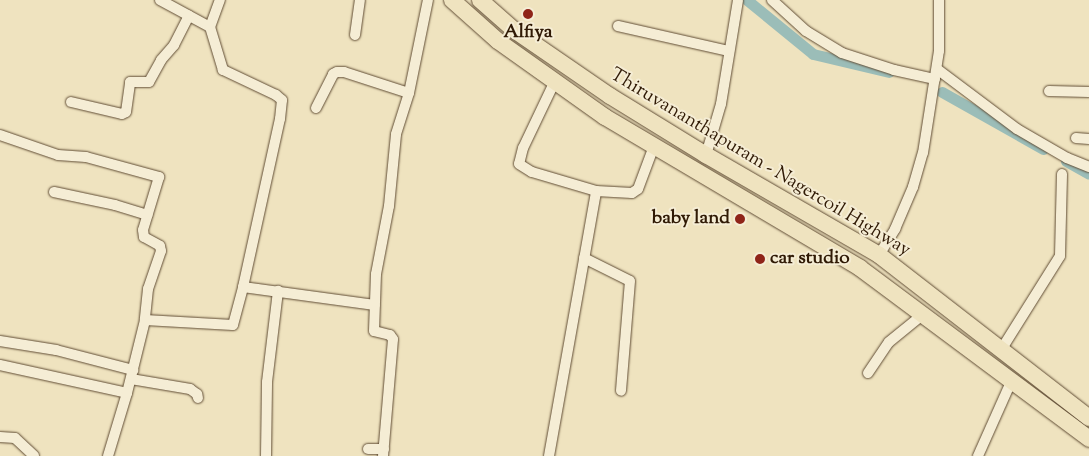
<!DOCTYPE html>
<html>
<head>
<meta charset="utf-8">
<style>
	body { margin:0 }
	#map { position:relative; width:1089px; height:456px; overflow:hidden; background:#efe3bf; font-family:"Sorts Mill Goudy",serif }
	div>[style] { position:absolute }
	.canal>* { height:11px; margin:-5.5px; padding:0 5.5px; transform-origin:5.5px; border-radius:5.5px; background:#9bbdb8 }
	.roads { filter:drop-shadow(0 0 1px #604c34) drop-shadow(0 0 1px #604c34) }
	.street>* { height:10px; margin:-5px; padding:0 5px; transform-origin:5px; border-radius:5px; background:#f5edd5 }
	.primary>* { height:16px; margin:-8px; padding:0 8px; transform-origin:8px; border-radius:8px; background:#efe3bf }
	.dots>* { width:14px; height:14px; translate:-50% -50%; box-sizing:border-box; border:2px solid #f5edd5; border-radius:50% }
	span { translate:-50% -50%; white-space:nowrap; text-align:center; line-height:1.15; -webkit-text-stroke:4px #f5edd5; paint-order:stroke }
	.poi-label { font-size:19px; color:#301a05; font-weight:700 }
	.right { translate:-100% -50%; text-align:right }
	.left { translate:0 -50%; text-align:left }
	.street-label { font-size:19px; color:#301a05 }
</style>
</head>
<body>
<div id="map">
	<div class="canal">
		<i style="left:747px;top:0;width:85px;rotate:39.3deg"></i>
		<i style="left:813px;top:54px;width:78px;rotate:13.3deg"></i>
		<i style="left:942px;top:92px;width:116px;rotate:29.4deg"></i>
		<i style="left:1066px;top:161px;width:26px;rotate:29deg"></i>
	</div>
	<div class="roads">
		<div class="street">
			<i style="left:160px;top:0;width:57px;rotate:28.4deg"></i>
			<i style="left:772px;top:0;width:46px;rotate:42.4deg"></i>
			<i style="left:806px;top:31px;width:42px;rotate:31.4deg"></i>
			<i style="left:842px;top:53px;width:55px;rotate:18.1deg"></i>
			<i style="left:894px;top:70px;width:42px;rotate:12.4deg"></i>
			<i style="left:618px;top:26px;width:114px;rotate:12.7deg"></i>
			<i style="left:355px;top:35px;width:35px;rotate:-82deg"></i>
			<i style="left:937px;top:69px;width:100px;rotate:36.9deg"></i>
			<i style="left:1017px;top:129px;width:58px;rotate:30.1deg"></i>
			<i style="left:1067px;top:158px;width:24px;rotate:22deg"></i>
			<i style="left:555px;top:81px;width:74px;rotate:115.5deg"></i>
			<i style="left:523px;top:148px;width:16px;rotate:104deg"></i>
			<i style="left:519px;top:164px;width:15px;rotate:32deg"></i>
			<i style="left:532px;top:172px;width:67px;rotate:16.5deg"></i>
			<i style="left:1049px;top:91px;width:40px;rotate:1.4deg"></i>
			<i style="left:71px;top:102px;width:52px;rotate:13.2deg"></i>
			<i style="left:122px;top:114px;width:4px;rotate:-27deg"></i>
			<i style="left:126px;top:112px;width:30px;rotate:-82deg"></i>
			<i style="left:130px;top:82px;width:19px"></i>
			<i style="left:149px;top:82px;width:25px;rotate:-61deg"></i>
			<i style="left:161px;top:60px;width:20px;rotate:-49deg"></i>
			<i style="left:174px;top:45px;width:33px;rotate:-63deg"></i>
			<i style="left:316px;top:108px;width:38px;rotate:-63deg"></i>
			<i style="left:333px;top:74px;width:4px;rotate:-27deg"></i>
			<i style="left:337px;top:72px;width:7px"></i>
			<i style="left:344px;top:72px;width:68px;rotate:17.9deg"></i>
			<i style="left:0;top:135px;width:61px;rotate:19deg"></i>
			<i style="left:58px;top:155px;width:28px;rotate:4deg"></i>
			<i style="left:86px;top:157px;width:76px;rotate:15.3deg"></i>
			<i style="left:159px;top:177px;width:55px;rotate:106.8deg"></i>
			<i style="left:143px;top:230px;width:7px;rotate:82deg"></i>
			<i style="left:144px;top:237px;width:18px;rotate:29deg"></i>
			<i style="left:160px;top:246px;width:5px;rotate:79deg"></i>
			<i style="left:161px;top:251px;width:40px;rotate:108.9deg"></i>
			<i style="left:148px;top:289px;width:31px;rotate:96deg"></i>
			<i style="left:1076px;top:138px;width:13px;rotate:4deg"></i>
			<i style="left:706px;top:155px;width:53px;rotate:-73.6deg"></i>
			<i style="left:721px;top:104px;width:105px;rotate:-80.7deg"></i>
			<i style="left:54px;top:192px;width:62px;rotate:12deg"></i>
			<i style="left:115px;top:205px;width:34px;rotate:17deg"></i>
			<i style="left:879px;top:255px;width:31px;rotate:-58deg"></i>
			<i style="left:895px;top:229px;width:46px;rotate:-66.8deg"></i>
			<i style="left:913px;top:187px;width:35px;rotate:-74deg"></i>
			<i style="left:923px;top:153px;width:103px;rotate:-81.1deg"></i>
			<i style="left:939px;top:51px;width:51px;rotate:-90deg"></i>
			<i style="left:584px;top:258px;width:51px;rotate:26.6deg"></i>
			<i style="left:630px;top:281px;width:110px;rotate:94.7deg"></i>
			<i style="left:243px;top:287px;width:133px;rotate:7.8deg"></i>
			<i style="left:0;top:341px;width:57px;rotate:9.1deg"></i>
			<i style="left:56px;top:350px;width:80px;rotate:14.6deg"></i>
			<i style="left:1001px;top:350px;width:111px;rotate:-57.9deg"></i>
			<i style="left:1060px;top:256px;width:82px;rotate:-88.6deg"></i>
			<i style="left:0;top:365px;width:130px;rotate:12.4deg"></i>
			<i style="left:868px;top:373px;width:37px;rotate:-56deg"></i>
			<i style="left:889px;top:342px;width:41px;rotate:-39.1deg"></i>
			<i style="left:131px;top:379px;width:60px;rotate:9.6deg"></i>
			<i style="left:190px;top:389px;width:9px;rotate:36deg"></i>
			<i style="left:197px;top:394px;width:4px;rotate:76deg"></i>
			<i style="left:0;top:437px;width:15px;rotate:4deg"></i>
			<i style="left:15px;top:438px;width:26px;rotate:43deg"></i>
			<i style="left:368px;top:449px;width:16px"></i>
			<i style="left:108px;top:456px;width:66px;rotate:-73.2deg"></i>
			<i style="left:127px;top:393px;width:75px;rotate:-76.1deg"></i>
			<i style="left:145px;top:320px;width:88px;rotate:3.3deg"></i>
			<i style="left:233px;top:325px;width:39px;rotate:-75deg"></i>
			<i style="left:243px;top:287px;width:172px;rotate:-77.6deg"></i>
			<i style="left:280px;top:119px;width:19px;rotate:-84deg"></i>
			<i style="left:282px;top:100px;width:8px;rotate:-140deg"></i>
			<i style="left:276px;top:95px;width:59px;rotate:-154.7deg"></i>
			<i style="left:223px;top:70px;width:45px;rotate:-106.8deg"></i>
			<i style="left:210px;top:27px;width:29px;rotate:-70deg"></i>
			<i style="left:266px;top:456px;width:74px;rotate:-89.2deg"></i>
			<i style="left:267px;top:382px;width:92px;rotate:-83.1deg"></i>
			<i style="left:383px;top:456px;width:117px;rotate:-85.1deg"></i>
			<i style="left:393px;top:339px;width:5px;rotate:-127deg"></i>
			<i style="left:390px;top:335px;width:16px;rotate:-166deg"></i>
			<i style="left:374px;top:331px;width:57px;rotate:-88deg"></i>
			<i style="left:376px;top:274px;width:69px;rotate:-79.2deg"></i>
			<i style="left:389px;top:206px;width:72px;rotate:-84.4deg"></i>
			<i style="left:396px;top:134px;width:43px;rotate:-72.4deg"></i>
			<i style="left:409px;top:93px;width:95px;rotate:-78.5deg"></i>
			<i style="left:549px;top:456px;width:269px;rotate:-79.9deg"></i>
			<i style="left:596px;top:191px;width:36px;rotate:3deg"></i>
			<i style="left:632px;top:193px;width:7px;rotate:-34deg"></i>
			<i style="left:638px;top:189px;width:46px;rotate:-69.6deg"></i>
			<i style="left:978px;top:456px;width:81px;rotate:-66deg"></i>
		</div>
		<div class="primary">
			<i style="left:452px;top:0;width:62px;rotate:41.7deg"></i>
			<i style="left:498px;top:41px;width:131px;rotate:35.4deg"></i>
			<i style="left:605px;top:117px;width:296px;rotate:30.6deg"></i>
			<i style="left:860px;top:268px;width:286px;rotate:36.7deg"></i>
			<i style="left:480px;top:0;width:45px;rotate:41.4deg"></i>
			<i style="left:514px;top:30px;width:116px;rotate:34.5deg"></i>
			<i style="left:610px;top:96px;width:113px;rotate:31.6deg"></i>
			<i style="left:706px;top:155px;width:200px;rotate:30deg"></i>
			<i style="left:879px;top:255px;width:266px;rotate:37.8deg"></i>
		</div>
	</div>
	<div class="dots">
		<i style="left:528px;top:14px;background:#8f2418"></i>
		<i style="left:740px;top:219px;background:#8f2418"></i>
		<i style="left:760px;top:259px;background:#8f2418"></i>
	</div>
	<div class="poi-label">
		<span style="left:528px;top:33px">Alfiya</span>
		<span class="right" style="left:730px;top:219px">baby land</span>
		<span class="left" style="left:770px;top:259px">car studio</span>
	</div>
	<div class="street-label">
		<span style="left:760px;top:163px;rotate:31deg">Thiruvananthapuram - Nagercoil Highway</span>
	</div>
</div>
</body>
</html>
